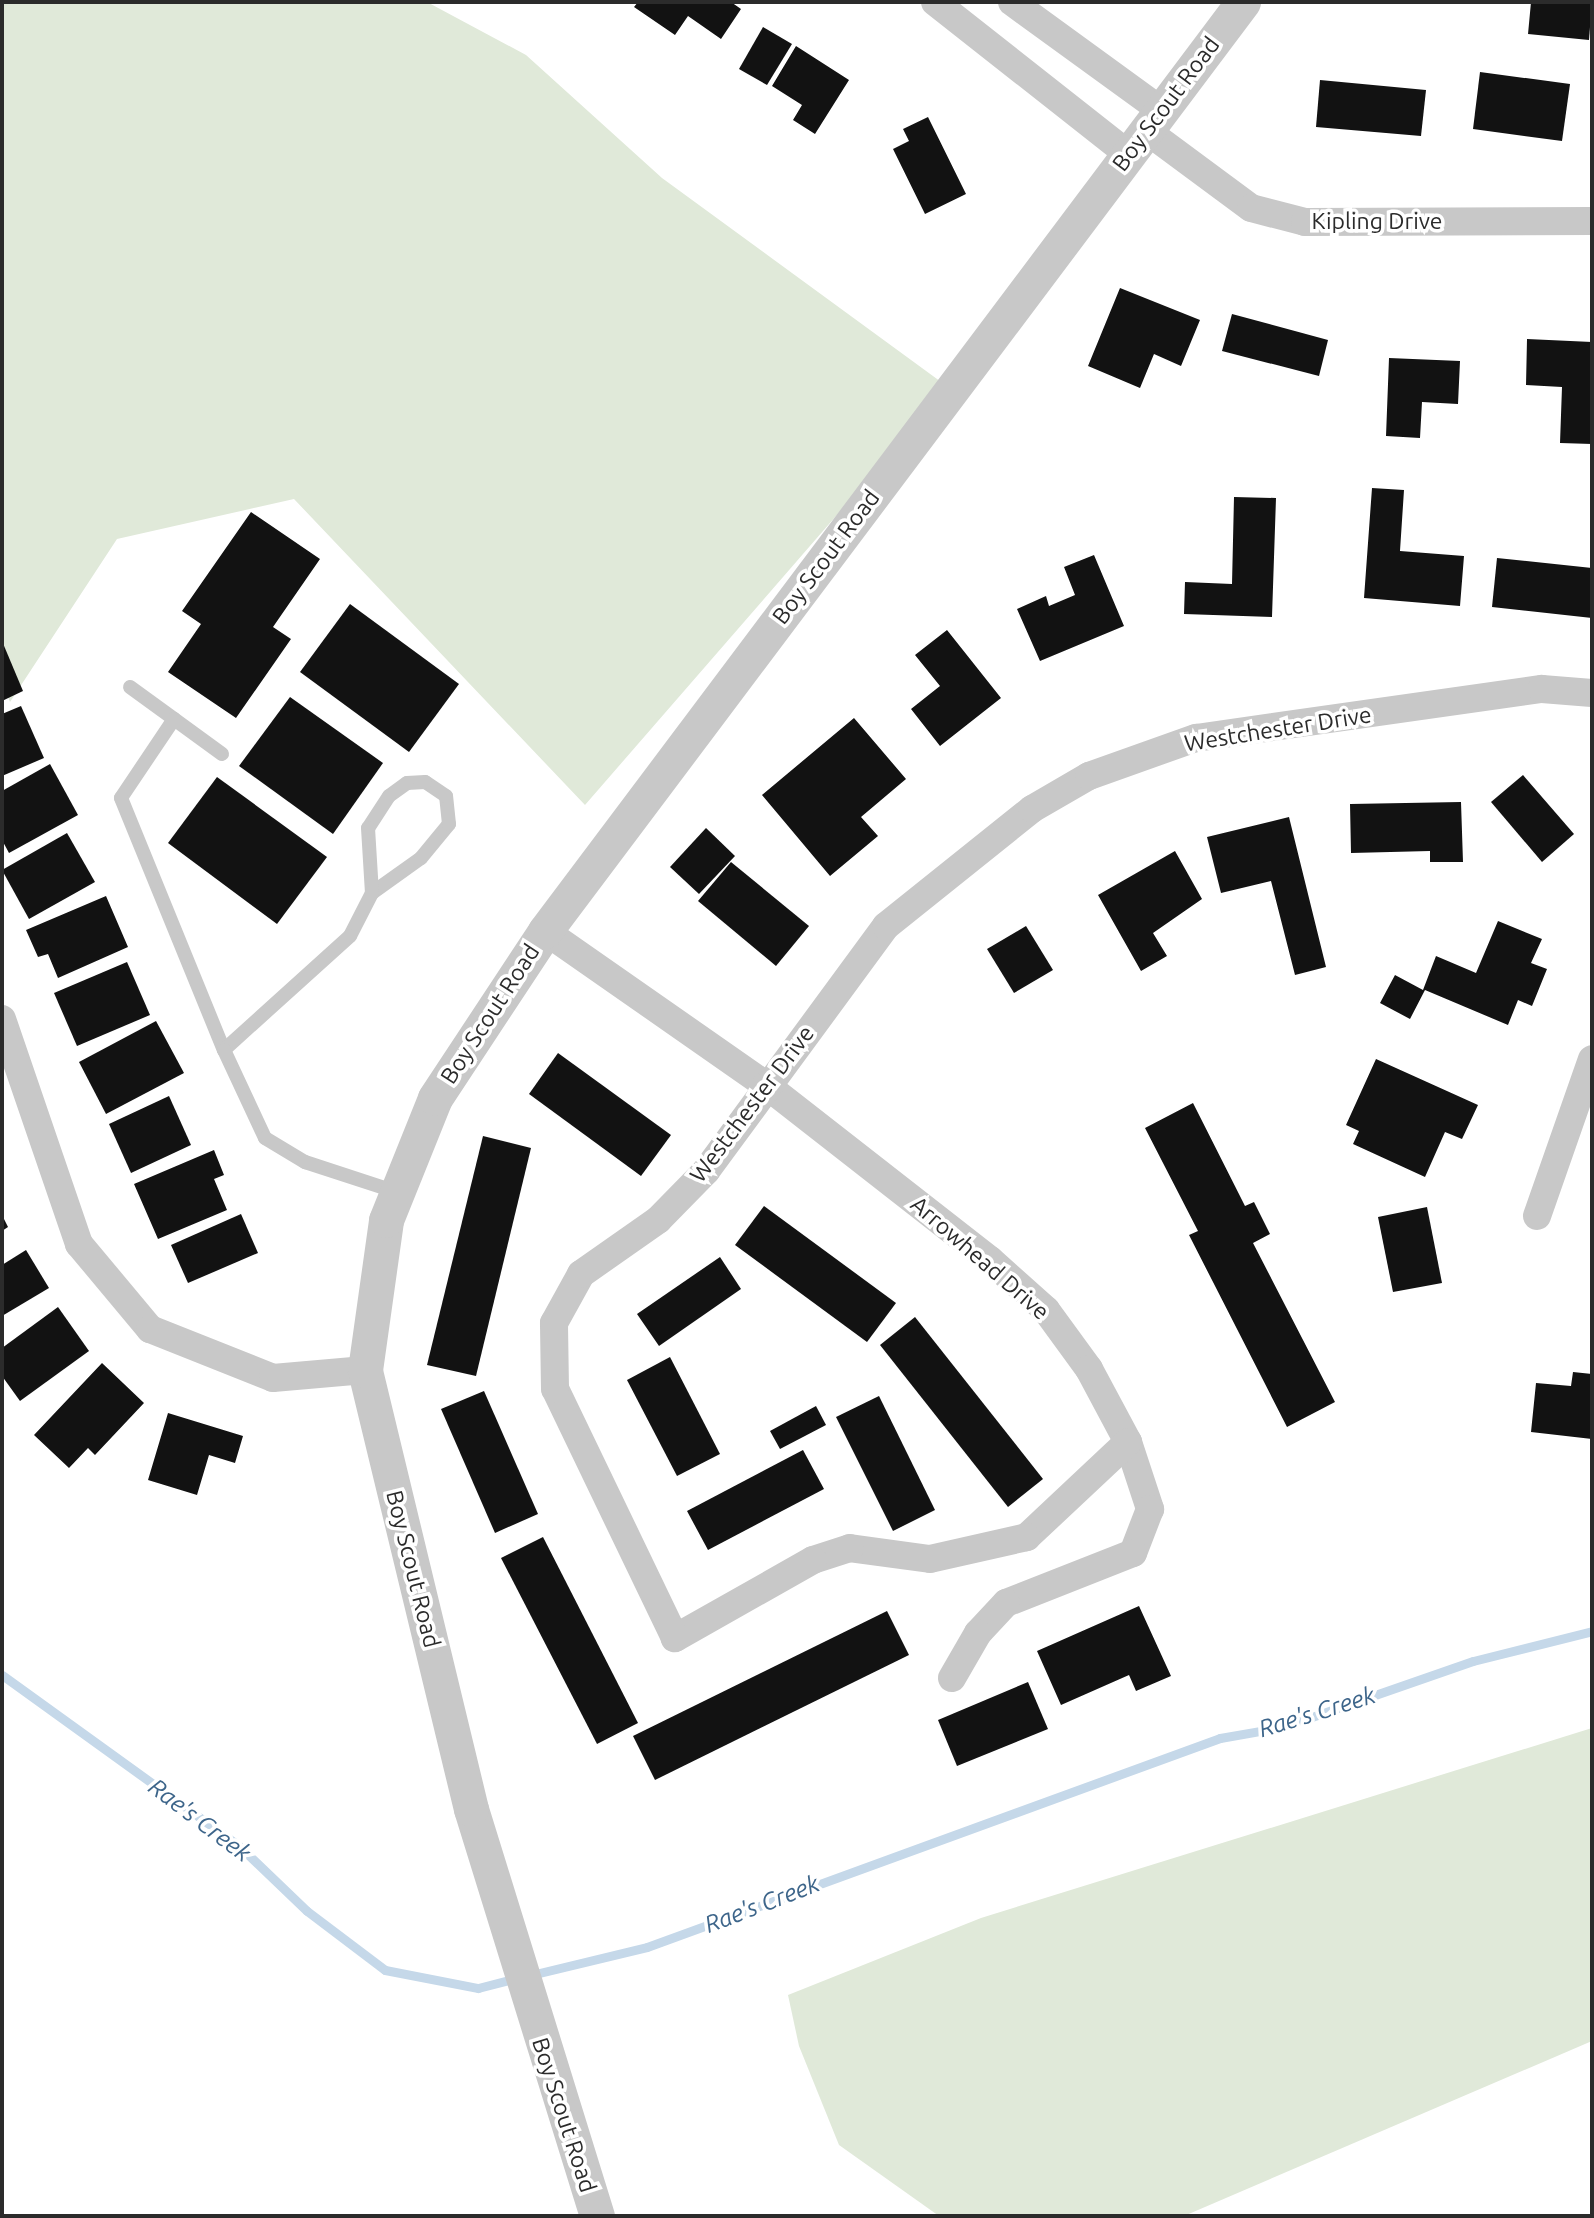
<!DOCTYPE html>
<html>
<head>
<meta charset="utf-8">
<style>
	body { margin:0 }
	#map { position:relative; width:1594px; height:2218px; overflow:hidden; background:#fff; font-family:Ubuntu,sans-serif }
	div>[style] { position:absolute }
	.green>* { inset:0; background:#e0e9d9 }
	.stream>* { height:9px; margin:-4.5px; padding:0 4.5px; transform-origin:4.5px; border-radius:4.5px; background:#c5d8e9 }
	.building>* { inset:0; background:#121212 }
	.service>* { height:14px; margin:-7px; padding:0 7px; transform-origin:7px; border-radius:7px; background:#c8c8c8 }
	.minor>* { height:28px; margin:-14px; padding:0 14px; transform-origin:14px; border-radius:14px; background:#c8c8c8 }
	.tertiary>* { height:35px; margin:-17.5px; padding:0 17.5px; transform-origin:17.5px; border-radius:17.5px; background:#c8c8c8 }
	span { translate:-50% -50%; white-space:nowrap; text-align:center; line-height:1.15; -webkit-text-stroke:7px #fff; paint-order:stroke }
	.street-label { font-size:23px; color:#2b2b2b }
	.water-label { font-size:24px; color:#3d658a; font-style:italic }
	.frame { position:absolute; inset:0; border:4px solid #2b2b2b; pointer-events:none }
</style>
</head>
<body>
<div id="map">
	<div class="green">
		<i style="clip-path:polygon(2px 2px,427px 2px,526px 55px,662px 178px,948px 387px,585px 805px,294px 499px,117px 539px,10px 702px,2px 682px)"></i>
		<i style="clip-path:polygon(1592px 1728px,1592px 2041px,1184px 2216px,939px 2216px,839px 2145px,799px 2046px,788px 1995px,981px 1918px)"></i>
	</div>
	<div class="stream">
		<i style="left:2px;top:1675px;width:291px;rotate:35.8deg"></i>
		<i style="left:238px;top:1845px;width:95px;rotate:43.7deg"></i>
		<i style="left:307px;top:1911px;width:98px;rotate:37.1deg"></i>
		<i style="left:385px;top:1970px;width:95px;rotate:11deg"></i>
		<i style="left:478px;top:1988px;width:40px;rotate:-14.4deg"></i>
		<i style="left:531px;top:1975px;width:119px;rotate:-13.6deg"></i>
		<i style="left:647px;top:1947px;width:610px;rotate:-20.04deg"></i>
		<i style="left:1220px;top:1738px;width:64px;rotate:-9.9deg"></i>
		<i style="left:1283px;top:1727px;width:201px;rotate:-19.2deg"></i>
		<i style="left:1473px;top:1661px;width:123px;rotate:-14.1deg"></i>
	</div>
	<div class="building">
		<i style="clip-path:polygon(638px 2px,731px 2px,741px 9px,721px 39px,688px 16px,675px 35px,634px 7px)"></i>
		<i style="clip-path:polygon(1531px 2px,1592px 2px,1589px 40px,1528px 34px)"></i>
		<i style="clip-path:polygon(763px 27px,792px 44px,767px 85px,739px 69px)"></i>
		<i style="clip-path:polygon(796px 46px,849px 80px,815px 134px,793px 120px,802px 105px,772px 86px)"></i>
		<i style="clip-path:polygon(1480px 72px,1570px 84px,1562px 141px,1473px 129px)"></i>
		<i style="clip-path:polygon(1320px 80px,1426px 90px,1421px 136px,1316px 127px)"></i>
		<i style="clip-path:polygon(928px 117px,966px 194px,925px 214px,893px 149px,909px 141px,903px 129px)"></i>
		<i style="clip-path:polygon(1120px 288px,1200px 320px,1181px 366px,1154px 354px,1140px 388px,1088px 366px)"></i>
		<i style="clip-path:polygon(1232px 314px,1328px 340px,1319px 376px,1222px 351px)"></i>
		<i style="clip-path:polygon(1527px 339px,1592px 342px,1592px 444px,1560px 443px,1562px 387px,1526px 385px)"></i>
		<i style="clip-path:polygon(1389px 358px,1460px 361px,1458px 404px,1422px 402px,1420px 438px,1386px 436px)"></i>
		<i style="clip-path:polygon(1372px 488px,1404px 490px,1400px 551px,1464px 556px,1460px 606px,1364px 598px)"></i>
		<i style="clip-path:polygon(1234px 497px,1276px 498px,1272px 617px,1184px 614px,1185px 582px,1232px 584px)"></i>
		<i style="clip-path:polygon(251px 512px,320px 559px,273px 627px,291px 639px,236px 718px,168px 672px,201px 624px,182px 611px)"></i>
		<i style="clip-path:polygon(1094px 555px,1124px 626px,1040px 661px,1017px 609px,1046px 596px,1049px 606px,1075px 595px,1064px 567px)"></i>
		<i style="clip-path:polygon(1497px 558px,1592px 568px,1592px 618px,1492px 607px)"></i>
		<i style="clip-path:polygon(350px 604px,459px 684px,409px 752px,300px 672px)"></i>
		<i style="clip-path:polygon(947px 630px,1001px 698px,940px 746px,911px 709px,940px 686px,915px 655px)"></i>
		<i style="clip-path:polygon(2px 641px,23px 691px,2px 701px)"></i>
		<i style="clip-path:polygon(290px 697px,383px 763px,333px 834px,239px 766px)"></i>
		<i style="clip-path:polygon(21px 706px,44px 758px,2px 776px,2px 714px)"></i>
		<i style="clip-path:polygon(854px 718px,906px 779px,861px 817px,878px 836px,830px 876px,762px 795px)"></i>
		<i style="clip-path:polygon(50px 764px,78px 815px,9px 853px,2px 840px,2px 791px)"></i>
		<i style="clip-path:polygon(1523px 775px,1574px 834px,1542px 862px,1491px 802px)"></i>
		<i style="clip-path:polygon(217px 777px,327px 857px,277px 924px,168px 843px)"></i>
		<i style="clip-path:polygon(1461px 802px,1463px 862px,1430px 862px,1430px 851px,1351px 853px,1350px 804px)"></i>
		<i style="clip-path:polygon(1289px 817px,1326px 967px,1295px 975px,1271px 881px,1221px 893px,1207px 837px)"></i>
		<i style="clip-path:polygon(706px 828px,735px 856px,699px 894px,670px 867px)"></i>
		<i style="clip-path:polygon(67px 833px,95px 882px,29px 919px,2px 870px)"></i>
		<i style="clip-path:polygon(1175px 851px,1202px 899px,1153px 933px,1167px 956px,1141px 971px,1098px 895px)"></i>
		<i style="clip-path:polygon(731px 862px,809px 926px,776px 966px,698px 901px)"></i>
		<i style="clip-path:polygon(106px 896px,128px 947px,58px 978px,48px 954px,38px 957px,26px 930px)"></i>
		<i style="clip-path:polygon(1498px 921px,1542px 939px,1531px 963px,1547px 969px,1532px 1006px,1518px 1000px,1508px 1025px,1425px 990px,1410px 1019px,1380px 1003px,1395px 975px,1423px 990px,1436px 956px,1476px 973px)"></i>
		<i style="clip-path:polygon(1026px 926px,1053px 970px,1014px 993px,987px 949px)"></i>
		<i style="clip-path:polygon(127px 962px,150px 1015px,77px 1046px,54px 993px)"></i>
		<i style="clip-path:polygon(156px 1021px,184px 1073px,106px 1114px,79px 1062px)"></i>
		<i style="clip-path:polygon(558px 1053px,671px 1135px,641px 1176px,529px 1094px)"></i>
		<i style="clip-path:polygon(1376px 1059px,1478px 1105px,1462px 1139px,1445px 1132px,1425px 1177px,1353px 1144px,1359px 1131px,1346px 1125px)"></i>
		<i style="clip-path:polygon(169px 1096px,191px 1145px,131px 1173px,109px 1124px)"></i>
		<i style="clip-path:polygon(1193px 1103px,1245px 1206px,1254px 1202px,1270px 1234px,1253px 1243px,1335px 1402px,1287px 1427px,1189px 1235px,1198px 1231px,1145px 1128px)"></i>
		<i style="clip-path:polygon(483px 1136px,531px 1148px,476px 1376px,427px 1365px)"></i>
		<i style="clip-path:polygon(214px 1150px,224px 1175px,214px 1179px,227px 1210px,158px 1239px,134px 1184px)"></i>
		<i style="clip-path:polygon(764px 1206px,896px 1303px,867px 1342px,735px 1245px)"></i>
		<i style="clip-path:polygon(1427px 1207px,1442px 1283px,1393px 1292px,1378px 1217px)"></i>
		<i style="clip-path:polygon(241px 1214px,258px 1253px,188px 1283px,171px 1245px)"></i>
		<i style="clip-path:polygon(2px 1215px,8px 1227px,2px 1231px)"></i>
		<i style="clip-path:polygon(26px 1250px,49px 1288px,2px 1316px,2px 1265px)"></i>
		<i style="clip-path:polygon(720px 1257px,741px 1289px,659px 1346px,637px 1314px)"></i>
		<i style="clip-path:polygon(58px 1307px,89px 1351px,20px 1401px,2px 1376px,2px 1348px)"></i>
		<i style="clip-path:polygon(915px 1317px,1043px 1479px,1008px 1507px,880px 1345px)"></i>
		<i style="clip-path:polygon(670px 1357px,720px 1454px,677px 1476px,627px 1380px)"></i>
		<i style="clip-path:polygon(102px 1363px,144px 1403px,95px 1455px,88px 1448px,69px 1468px,34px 1435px)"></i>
		<i style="clip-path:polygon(1573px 1372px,1592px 1374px,1592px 1439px,1531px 1432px,1536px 1383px,1571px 1386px)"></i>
		<i style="clip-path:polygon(484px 1391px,538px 1514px,495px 1533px,441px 1409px)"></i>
		<i style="clip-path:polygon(879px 1396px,935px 1510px,893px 1531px,836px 1417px)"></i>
		<i style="clip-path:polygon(816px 1406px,826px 1425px,780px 1449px,770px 1431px)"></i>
		<i style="clip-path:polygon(168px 1413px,243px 1436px,235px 1463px,209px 1455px,197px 1495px,148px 1480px)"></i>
		<i style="clip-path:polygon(803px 1450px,824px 1489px,708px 1550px,687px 1511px)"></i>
		<i style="clip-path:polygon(543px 1537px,638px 1723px,597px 1744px,501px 1558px)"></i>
		<i style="clip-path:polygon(1139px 1606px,1171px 1676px,1136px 1691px,1129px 1675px,1061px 1705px,1037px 1651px)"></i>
		<i style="clip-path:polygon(887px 1611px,909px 1655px,655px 1780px,633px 1736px)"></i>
		<i style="clip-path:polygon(1028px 1682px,1048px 1729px,957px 1766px,938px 1720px)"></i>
	</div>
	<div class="service">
		<i style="left:130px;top:687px;width:54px;rotate:36deg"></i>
		<i style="left:222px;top:754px;width:59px;rotate:-143.9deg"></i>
		<i style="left:174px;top:719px;width:95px;rotate:123.9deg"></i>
		<i style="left:121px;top:798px;width:272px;rotate:67.8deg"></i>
		<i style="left:372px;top:893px;width:60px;rotate:-35.5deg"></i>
		<i style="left:421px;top:858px;width:44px;rotate:-50.5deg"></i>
		<i style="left:449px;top:824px;width:28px;rotate:-96deg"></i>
		<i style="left:446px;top:796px;width:25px;rotate:-146deg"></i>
		<i style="left:425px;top:782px;width:18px;rotate:177deg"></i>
		<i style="left:407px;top:783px;width:22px;rotate:144deg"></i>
		<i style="left:389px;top:796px;width:38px;rotate:123deg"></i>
		<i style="left:368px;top:828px;width:65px;rotate:86.5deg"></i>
		<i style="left:372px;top:893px;width:48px;rotate:117.1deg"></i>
		<i style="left:350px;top:936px;width:170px;rotate:137.9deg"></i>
		<i style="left:224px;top:1050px;width:97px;rotate:65deg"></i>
		<i style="left:265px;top:1138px;width:47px;rotate:31deg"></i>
		<i style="left:305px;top:1162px;width:97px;rotate:18.1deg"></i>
	</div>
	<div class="minor">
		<i style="left:935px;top:2px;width:246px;rotate:38.2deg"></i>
		<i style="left:1012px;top:2px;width:185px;rotate:36deg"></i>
		<i style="left:1147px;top:131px;width:129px;rotate:36.5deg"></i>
		<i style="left:1251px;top:208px;width:56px;rotate:14.5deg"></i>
		<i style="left:1305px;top:222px;width:287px;rotate:-0.2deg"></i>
		<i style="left:545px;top:931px;width:269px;rotate:34.9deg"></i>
		<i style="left:766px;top:1085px;width:284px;rotate:38deg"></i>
		<i style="left:990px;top:1260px;width:75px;rotate:41.8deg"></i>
		<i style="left:1046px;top:1310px;width:73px;rotate:53.9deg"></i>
		<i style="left:1089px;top:1369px;width:83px;rotate:61.9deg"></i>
		<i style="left:1128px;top:1442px;width:71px;rotate:71.8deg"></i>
		<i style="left:1150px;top:1509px;width:47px;rotate:111.1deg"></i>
		<i style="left:1133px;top:1553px;width:136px;rotate:158.5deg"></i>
		<i style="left:1006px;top:1603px;width:41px;rotate:133deg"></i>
		<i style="left:978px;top:1633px;width:52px;rotate:120deg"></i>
		<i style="left:2px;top:1019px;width:238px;rotate:71.1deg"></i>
		<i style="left:79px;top:1244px;width:111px;rotate:50.1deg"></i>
		<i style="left:150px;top:1329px;width:132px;rotate:21.7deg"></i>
		<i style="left:273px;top:1378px;width:92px;rotate:-5deg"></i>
		<i style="left:1537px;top:1216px;width:166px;rotate:-70.7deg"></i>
		<i style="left:1128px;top:1442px;width:139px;rotate:136.8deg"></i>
		<i style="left:1027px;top:1537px;width:99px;rotate:167.2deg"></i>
		<i style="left:930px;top:1559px;width:81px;rotate:-172.2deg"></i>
		<i style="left:850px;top:1548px;width:39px;rotate:162deg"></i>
		<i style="left:813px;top:1560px;width:159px;rotate:150.5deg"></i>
		<i style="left:675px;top:1638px;width:276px;rotate:-115.7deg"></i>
		<i style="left:555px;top:1389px;width:66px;rotate:-90.9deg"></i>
		<i style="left:554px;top:1323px;width:56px;rotate:-61.1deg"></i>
		<i style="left:581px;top:1274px;width:94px;rotate:-35deg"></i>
		<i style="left:658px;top:1220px;width:69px;rotate:-45.6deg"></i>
		<i style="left:706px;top:1171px;width:304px;rotate:-53.7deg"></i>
		<i style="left:886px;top:926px;width:187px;rotate:-38.7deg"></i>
		<i style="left:1032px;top:809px;width:66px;rotate:-30.1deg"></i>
		<i style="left:1089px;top:776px;width:114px;rotate:-19.6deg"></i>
		<i style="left:1196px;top:738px;width:349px;rotate:-8.1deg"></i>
		<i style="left:1542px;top:689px;width:50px;rotate:4.6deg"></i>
	</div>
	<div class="tertiary">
		<i style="left:597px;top:2216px;width:426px;rotate:-107.2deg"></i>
		<i style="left:471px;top:1809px;width:452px;rotate:-103.6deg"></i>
		<i style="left:365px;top:1370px;width:151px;rotate:-82deg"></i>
		<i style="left:386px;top:1220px;width:131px;rotate:-68.1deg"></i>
		<i style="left:435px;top:1098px;width:200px;rotate:-56.6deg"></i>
		<i style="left:545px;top:931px;width:1162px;rotate:-53.08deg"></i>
	</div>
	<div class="street-label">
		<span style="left:1166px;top:104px;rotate:-53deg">Boy Scout Road</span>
		<span style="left:1377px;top:221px">Kipling Drive</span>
		<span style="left:826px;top:557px;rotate:-53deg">Boy Scout Road</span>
		<span style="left:1278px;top:729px;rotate:-9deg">Westchester Drive</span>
		<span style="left:490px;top:1014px;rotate:-57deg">Boy Scout Road</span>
		<span style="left:752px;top:1104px;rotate:-53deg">Westchester Drive</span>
		<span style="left:980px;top:1258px;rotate:41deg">Arrowhead Drive</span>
		<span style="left:413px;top:1569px;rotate:76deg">Boy Scout Road</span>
		<span style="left:564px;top:2115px;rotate:72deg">Boy Scout Road</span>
	</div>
	<div class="water-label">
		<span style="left:1317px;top:1712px;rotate:-17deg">Rae's Creek</span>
		<span style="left:200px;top:1820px;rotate:37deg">Rae's Creek</span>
		<span style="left:762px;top:1904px;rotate:-21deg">Rae's Creek</span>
	</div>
	<div class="frame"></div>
</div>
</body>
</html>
